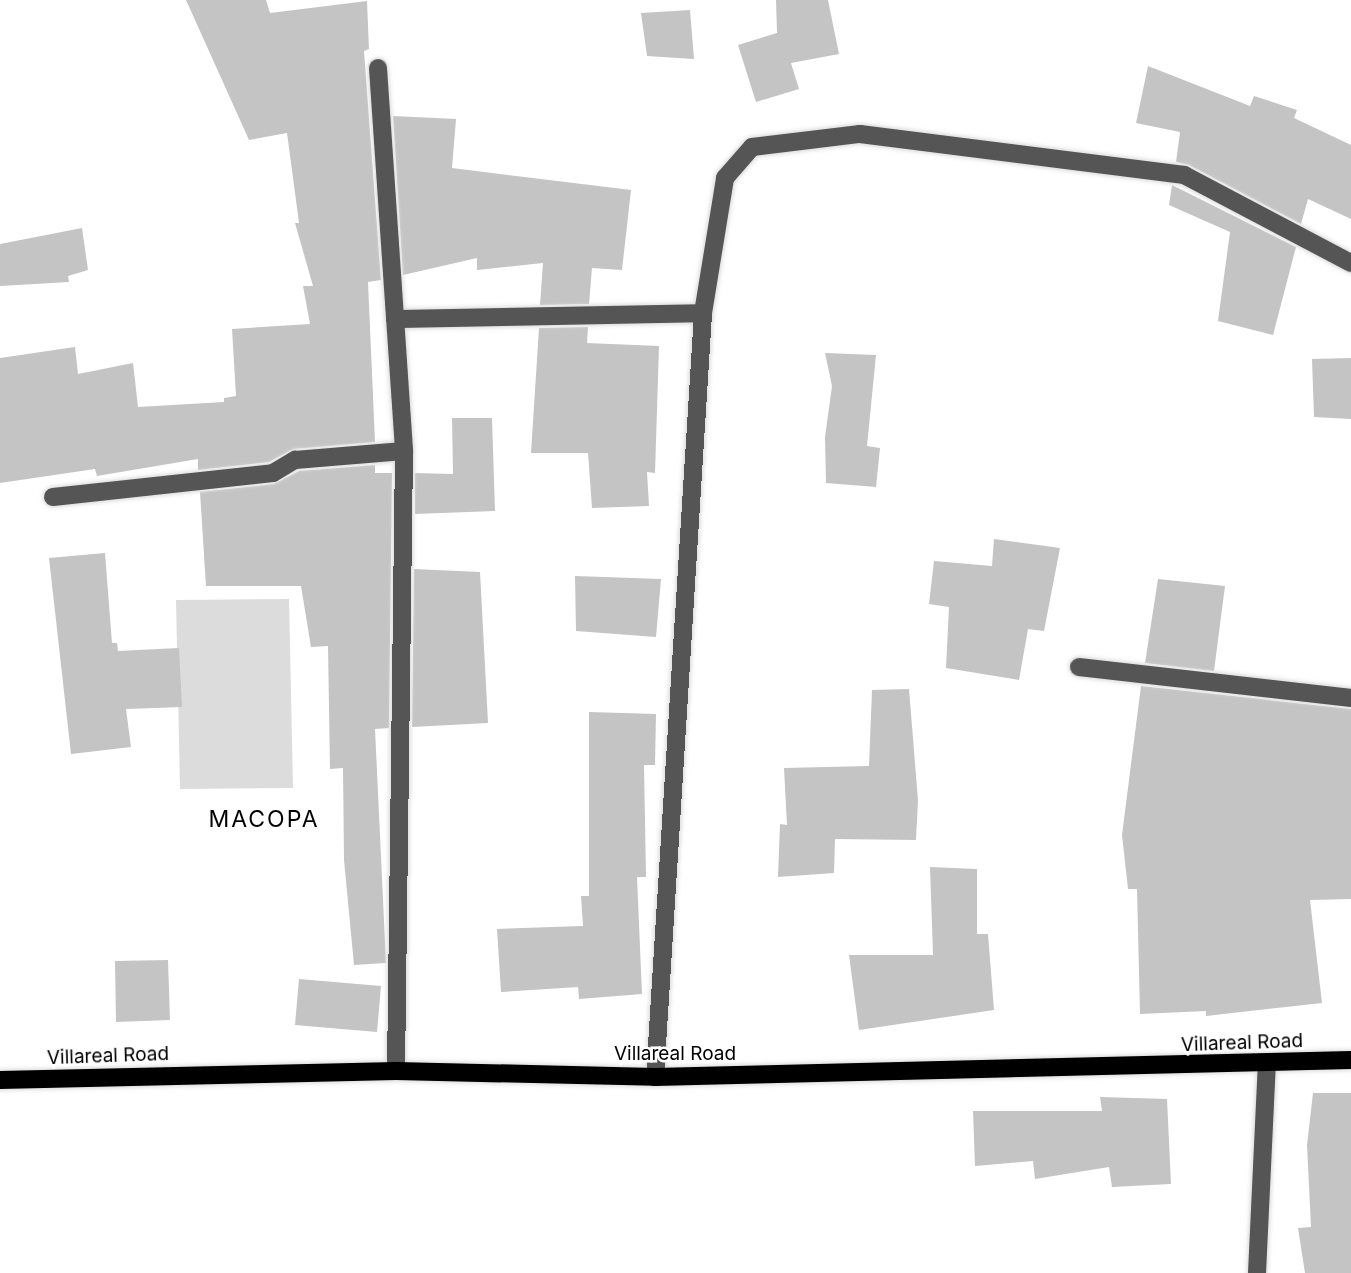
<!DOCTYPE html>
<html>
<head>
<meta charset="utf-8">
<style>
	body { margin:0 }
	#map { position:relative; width:1351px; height:1273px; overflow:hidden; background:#fff; font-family:Inter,sans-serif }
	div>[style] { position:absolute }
	.green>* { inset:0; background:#dcdcdc }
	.building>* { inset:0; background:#c4c4c4 }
	.roads { filter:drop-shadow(0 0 2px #dbdbdb) drop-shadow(0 0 2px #dbdbdb) }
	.minor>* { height:18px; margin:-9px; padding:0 9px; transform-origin:9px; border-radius:9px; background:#555 }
	.major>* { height:18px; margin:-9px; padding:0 9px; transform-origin:9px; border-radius:9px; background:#000 }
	span { translate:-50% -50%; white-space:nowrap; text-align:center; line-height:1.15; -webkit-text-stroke:5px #fff; paint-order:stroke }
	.street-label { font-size:19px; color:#000 }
	.quarter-label { font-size:23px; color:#000; letter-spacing:2px }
</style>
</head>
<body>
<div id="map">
	<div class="green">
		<i style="clip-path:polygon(289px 599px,293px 788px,180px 789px,176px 600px)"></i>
	</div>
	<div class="building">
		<i style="clip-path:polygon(186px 0,266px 0,270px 13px,367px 1px,369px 49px,364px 51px,381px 280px,368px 282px,375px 442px,293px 449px,269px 462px,198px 470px,198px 459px,97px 476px,95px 469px,0 483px,0 358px,75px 347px,78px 374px,133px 363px,138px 407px,224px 402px,224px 398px,236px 396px,232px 329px,310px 324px,303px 286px,313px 286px,295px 223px,299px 223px,287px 133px,249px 140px)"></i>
		<i style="clip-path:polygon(776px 0,828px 0,839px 54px,791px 63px,799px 89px,756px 102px,738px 45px,777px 33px)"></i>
		<i style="clip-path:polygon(690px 10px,694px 59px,647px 56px,641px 13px)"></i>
		<i style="clip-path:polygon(1148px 66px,1250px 106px,1254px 96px,1297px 110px,1294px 118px,1351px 145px,1351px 219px,1308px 199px,1301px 224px,1189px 165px,1176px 162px,1180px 132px,1136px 123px)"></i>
		<i style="clip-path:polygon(393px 116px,456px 119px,452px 168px,631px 190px,622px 270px,592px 268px,589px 304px,540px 305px,543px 263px,477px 270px,477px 258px,403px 275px)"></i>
		<i style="clip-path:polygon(1172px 185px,1296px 247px,1273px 335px,1218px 321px,1230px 232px,1169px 205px)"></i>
		<i style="clip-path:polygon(82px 228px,88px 270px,68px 276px,69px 282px,0 286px,0 244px)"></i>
		<i style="clip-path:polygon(588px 327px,587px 343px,659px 346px,655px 473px,647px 472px,649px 506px,592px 508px,588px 453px,531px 453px,539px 328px)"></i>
		<i style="clip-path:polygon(825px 353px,876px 355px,867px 446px,880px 448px,876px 487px,826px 483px,825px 437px,832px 386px)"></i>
		<i style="clip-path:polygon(1351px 358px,1351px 419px,1314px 417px,1312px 359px)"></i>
		<i style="clip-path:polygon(452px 418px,492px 418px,495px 511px,415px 514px,415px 473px,453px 474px)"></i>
		<i style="clip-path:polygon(375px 465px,375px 473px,392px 473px,389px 728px,375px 729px,386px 963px,354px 965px,344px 860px,343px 768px,330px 769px,328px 646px,311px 647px,301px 586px,206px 586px,200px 492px,274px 484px,299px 471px)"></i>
		<i style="clip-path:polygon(994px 539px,1060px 548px,1044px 631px,1028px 629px,1019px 680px,946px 668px,949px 607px,929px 604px,934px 561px,992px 566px)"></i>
		<i style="clip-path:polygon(105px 553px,112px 643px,117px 643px,118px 651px,179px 648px,182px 707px,126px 709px,131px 747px,71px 754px,49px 558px)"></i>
		<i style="clip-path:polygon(414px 569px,480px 572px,488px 723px,412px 727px)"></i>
		<i style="clip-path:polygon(575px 576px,661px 579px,656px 637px,576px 631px)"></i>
		<i style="clip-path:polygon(1158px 579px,1225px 586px,1214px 671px,1145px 663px)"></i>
		<i style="clip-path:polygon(1141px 686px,1351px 709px,1351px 899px,1310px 900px,1322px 1003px,1206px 1016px,1206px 1011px,1140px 1014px,1137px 889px,1128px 889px,1122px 835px)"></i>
		<i style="clip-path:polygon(909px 689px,918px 800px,916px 840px,835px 839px,834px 873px,778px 877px,780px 824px,787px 825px,784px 768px,869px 766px,872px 690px)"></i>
		<i style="clip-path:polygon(589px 712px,656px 714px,655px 765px,644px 765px,646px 877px,637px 877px,642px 994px,579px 999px,578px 987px,501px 992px,497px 929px,583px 926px,581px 896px,589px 896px)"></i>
		<i style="clip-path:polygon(930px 867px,977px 869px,977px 934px,988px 934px,994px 1010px,859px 1030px,849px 955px,933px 955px)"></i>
		<i style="clip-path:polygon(168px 960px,170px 1020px,116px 1022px,115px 961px)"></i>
		<i style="clip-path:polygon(299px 979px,381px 986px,377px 1032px,295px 1025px)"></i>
		<i style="clip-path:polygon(1313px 1093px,1351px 1093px,1351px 1273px,1305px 1273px,1298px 1228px,1311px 1227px,1307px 1145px)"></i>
		<i style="clip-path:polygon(1100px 1097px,1167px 1099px,1171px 1184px,1112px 1187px,1109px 1167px,1035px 1179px,1033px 1161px,975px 1166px,973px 1111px,1102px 1111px)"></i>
	</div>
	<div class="roads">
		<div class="minor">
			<i style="left:378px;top:68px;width:384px;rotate:86.1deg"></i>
			<i style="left:404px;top:451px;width:620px;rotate:90.74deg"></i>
			<i style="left:395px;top:319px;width:308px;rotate:-1.1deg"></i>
			<i style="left:53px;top:497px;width:221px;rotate:-6.2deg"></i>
			<i style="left:273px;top:473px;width:26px;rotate:-31deg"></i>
			<i style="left:295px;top:460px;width:109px;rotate:-4.7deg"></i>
			<i style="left:1079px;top:667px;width:274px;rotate:6.5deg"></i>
			<i style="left:655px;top:1077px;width:766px;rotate:-86.4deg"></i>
			<i style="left:703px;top:313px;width:137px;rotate:-80.7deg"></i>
			<i style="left:725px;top:178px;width:41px;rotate:-48.9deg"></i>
			<i style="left:752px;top:147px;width:109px;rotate:-6.9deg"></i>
			<i style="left:860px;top:134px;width:327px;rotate:7.2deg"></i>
			<i style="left:1184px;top:175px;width:189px;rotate:27.8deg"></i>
			<i style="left:1257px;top:1273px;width:209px;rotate:-87.3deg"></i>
		</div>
		<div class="major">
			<i style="left:0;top:1080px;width:396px;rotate:-1.3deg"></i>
			<i style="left:396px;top:1071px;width:259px;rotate:1.3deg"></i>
			<i style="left:655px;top:1077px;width:696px;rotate:-1.4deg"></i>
		</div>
	</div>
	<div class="street-label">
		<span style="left:1242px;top:1043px;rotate:-2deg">Villareal Road</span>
		<span style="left:675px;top:1054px">Villareal Road</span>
		<span style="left:108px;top:1056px;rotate:-2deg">Villareal Road</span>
	</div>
	<div class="quarter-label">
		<span style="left:264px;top:819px">MACOPA</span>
	</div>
</div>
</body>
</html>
